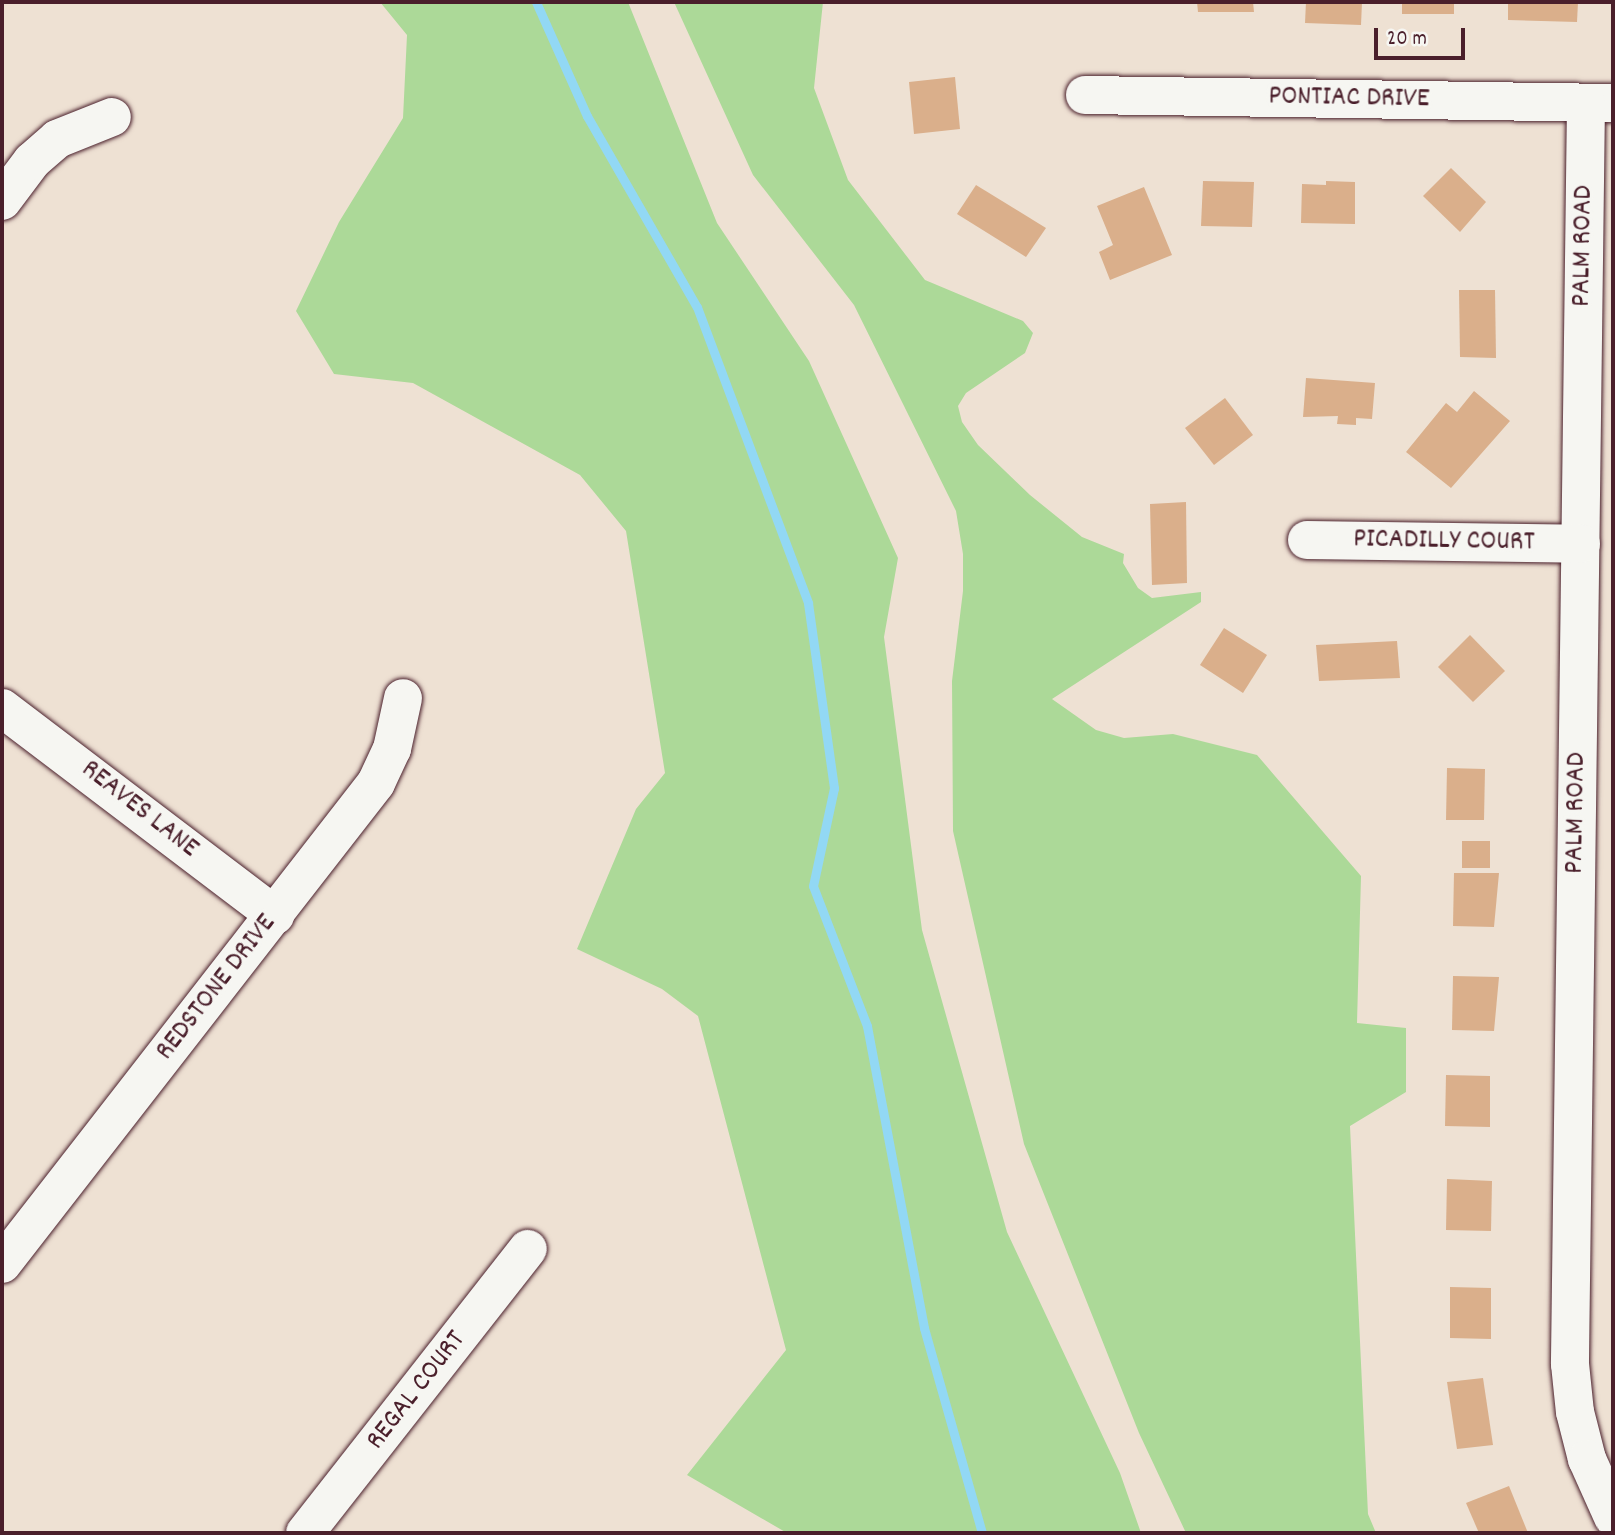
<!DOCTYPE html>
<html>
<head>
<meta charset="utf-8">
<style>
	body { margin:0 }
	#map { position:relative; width:1615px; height:1535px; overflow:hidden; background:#eee1d3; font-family:Dekko,sans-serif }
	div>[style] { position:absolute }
	.green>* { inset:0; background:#acd998 }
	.stream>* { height:9px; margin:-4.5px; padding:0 4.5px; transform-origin:4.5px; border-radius:4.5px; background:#92d8f4 }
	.building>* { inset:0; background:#daaf8b }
	.roads { filter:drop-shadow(0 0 2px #4a1f2b) drop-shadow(0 0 2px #4a1f2b) }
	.minor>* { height:38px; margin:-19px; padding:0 19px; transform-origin:19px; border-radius:19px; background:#f6f6f2 }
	span { translate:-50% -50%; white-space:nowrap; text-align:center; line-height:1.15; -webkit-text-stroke:7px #f6f6f2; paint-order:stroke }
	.street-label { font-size:28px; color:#4a1f2b }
	.frame { position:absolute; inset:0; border:4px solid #4a1f2b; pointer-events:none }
	.scale { position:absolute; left:1374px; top:28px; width:91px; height:32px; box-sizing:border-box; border:4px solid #4a1f2b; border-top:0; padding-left:9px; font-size:21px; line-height:24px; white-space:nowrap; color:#4a1f2b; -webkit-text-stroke:5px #f6f6f2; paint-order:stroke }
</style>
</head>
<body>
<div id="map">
	<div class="green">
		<i style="clip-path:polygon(380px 2px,628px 2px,717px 223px,809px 361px,898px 558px,884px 637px,922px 930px,1007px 1232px,1120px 1473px,1141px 1533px,787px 1533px,687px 1475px,786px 1350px,698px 1016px,662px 989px,577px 949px,636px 809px,665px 773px,626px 531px,580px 475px,413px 383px,334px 374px,296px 311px,339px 222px,403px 118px,407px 35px)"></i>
		<i style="clip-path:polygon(674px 2px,823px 2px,814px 88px,848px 180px,925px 280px,1023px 321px,1033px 333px,1025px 353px,966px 393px,958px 406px,962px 422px,978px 445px,1030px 495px,1082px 537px,1124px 554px,1123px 563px,1138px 588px,1152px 598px,1201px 592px,1201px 602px,1052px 699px,1096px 730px,1124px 738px,1173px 734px,1257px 755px,1361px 876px,1357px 1023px,1406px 1028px,1406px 1092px,1350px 1126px,1368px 1514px,1376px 1533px,1186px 1533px,1139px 1433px,1024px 1144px,953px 831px,952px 681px,963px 591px,963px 554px,956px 511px,854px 305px,753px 175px)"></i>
	</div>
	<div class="stream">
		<i style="left:536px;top:2px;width:125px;rotate:65.9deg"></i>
		<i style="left:587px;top:116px;width:220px;rotate:60.1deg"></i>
		<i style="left:697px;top:307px;width:316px;rotate:69.4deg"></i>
		<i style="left:808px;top:603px;width:187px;rotate:82deg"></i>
		<i style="left:834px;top:788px;width:100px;rotate:102.1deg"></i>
		<i style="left:813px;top:886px;width:150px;rotate:68.9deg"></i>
		<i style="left:867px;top:1026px;width:307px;rotate:79.3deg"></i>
		<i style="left:924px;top:1328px;width:213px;rotate:74.2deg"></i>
	</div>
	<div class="building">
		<i style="clip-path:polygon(1197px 2px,1253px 2px,1254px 12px,1198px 12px)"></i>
		<i style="clip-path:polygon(1306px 2px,1362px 2px,1361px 25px,1305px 23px)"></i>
		<i style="clip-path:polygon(1402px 2px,1454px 2px,1454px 14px,1402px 14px)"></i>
		<i style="clip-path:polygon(1508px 2px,1578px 2px,1577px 22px,1508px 20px)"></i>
		<i style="clip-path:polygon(955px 77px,960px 129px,914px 134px,909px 82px)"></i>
		<i style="clip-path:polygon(1451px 168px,1486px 202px,1460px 232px,1423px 196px)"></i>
		<i style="clip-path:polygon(1203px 181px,1254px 182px,1252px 227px,1201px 226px)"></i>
		<i style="clip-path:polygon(1326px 181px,1355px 182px,1355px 224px,1301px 223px,1302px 184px,1326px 185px)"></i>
		<i style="clip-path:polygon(976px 185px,1046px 228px,1026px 257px,957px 214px)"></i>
		<i style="clip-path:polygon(1144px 187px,1172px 255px,1110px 280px,1099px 252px,1113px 245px,1097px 206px)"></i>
		<i style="clip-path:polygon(1459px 290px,1495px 290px,1496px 358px,1460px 357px)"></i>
		<i style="clip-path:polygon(1306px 378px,1375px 383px,1372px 419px,1356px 418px,1356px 425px,1337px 424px,1338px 416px,1303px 417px)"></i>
		<i style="clip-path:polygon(1474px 391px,1510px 421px,1451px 488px,1406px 452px,1446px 403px,1457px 412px)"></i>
		<i style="clip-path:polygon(1225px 398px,1253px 435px,1214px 465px,1185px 428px)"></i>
		<i style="clip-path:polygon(1186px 502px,1187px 583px,1152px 585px,1150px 504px)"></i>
		<i style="clip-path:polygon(1224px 628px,1267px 655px,1243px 693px,1200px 665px)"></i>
		<i style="clip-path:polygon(1470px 635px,1505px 671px,1473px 702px,1438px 667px)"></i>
		<i style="clip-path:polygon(1397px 641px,1400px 678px,1319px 681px,1316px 645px)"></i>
		<i style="clip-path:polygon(1447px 768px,1485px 769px,1484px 820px,1446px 820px)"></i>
		<i style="clip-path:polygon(1462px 841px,1490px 841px,1490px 868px,1462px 868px)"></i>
		<i style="clip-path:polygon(1454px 873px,1499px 873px,1494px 927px,1453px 926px)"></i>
		<i style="clip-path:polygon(1453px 976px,1499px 977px,1494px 1031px,1452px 1030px)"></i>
		<i style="clip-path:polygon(1446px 1075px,1490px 1076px,1490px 1127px,1445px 1126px)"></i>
		<i style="clip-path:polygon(1447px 1179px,1492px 1181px,1491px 1231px,1446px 1230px)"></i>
		<i style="clip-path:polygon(1450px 1287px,1491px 1288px,1491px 1339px,1450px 1338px)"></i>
		<i style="clip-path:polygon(1483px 1378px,1493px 1445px,1457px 1449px,1447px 1382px)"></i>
		<i style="clip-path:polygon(1509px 1486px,1528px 1533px,1479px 1533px,1466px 1503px)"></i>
	</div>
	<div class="roads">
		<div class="minor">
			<i style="left:1085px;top:95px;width:528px;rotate:0.87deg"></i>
			<i style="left:1586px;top:103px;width:1261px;rotate:90.73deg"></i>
			<i style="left:1570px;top:1364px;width:48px;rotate:84.1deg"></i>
			<i style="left:1575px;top:1412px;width:49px;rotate:75.7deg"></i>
			<i style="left:1587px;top:1459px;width:64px;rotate:65.9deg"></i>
			<i style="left:2px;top:201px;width:50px;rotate:-53.1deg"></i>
			<i style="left:32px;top:161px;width:33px;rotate:-41deg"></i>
			<i style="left:57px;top:139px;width:59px;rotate:-21.8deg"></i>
			<i style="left:1307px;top:540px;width:274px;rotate:0.8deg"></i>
			<i style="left:2px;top:708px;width:343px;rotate:37.2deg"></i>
			<i style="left:2px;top:1264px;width:609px;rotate:-52.13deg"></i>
			<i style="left:376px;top:783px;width:38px;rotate:-65deg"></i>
			<i style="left:392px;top:749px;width:52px;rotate:-77.8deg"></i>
			<i style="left:305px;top:1533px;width:361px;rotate:-51.9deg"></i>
		</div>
	</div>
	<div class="street-label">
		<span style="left:1349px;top:99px;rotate:1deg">PONTIAC DRIVE</span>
		<span style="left:1584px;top:246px;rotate:-89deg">PALM ROAD</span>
		<span style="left:1444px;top:542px;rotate:1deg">PICADILLY COURT</span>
		<span style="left:139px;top:810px;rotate:38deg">REAVES LANE</span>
		<span style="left:1577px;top:813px;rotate:-89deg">PALM ROAD</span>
		<span style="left:217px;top:988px;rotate:-52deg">REDSTONE DRIVE</span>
		<span style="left:417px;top:1391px;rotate:-52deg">REGAL COURT</span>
	</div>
	<div class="frame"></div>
	<div class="scale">20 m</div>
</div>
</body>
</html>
